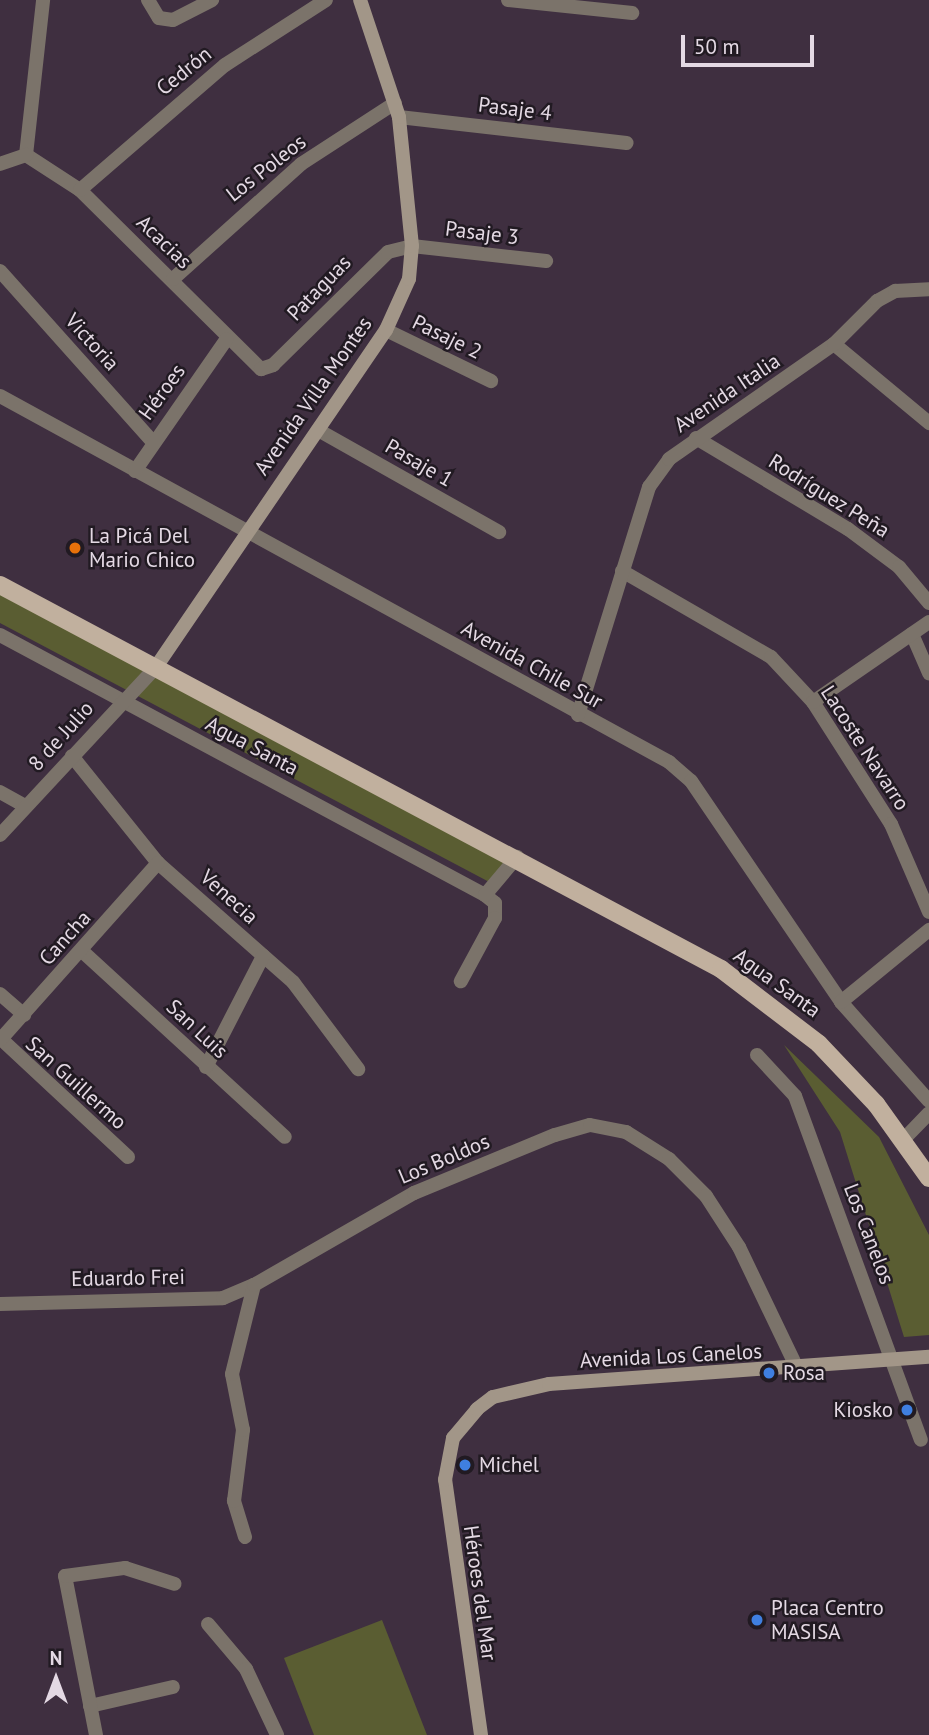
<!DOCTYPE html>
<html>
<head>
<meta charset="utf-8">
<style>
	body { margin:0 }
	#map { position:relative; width:929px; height:1735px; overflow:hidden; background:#3f2f40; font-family:"PT Sans",sans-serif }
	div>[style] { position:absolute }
	.green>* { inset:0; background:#5a5d32 }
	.street>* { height:14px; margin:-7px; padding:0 7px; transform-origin:7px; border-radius:7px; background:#7b736a }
	.secondary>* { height:14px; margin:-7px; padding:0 7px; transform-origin:7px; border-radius:7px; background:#a29688 }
	.primary>* { height:18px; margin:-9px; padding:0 9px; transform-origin:9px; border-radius:9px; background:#c1b09e }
	.dots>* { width:19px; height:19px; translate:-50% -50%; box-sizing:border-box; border:4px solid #211a22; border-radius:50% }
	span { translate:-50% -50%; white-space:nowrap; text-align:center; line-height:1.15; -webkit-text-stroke:5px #211a22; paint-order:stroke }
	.street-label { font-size:21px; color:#e4d9e4 }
	.poi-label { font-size:21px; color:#e4d9e4 }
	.left { translate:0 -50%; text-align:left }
	.right { translate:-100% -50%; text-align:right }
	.north { position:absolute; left:21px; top:1644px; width:70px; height:70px; -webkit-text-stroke:5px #211a22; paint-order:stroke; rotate:0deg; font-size:19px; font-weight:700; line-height:28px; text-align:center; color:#e4d9e4 }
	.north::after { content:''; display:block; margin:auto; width:24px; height:32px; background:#e4d9e4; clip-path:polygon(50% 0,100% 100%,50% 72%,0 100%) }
	.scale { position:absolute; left:681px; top:35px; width:133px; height:32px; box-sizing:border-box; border:4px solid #e4d9e4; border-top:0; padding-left:9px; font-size:21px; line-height:24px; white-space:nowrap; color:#e4d9e4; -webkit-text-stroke:5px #211a22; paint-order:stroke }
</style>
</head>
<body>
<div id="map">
	<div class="green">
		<i style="clip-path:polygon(0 588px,523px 858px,493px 884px,0 623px)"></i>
		<i style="clip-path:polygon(784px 1045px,879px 1137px,929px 1235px,929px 1335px,904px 1337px,840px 1132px)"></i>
		<i style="clip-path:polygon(382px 1620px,427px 1735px,314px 1735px,284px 1658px)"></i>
	</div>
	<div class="street">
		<i style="left:148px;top:0;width:21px;rotate:59deg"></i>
		<i style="left:159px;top:18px;width:14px;rotate:8deg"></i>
		<i style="left:173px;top:20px;width:44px;rotate:-27.1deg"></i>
		<i style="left:508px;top:0;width:125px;rotate:6deg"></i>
		<i style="left:399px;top:117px;width:229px;rotate:6.5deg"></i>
		<i style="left:26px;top:155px;width:64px;rotate:32.9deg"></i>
		<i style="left:80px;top:190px;width:255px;rotate:44.7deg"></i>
		<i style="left:261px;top:369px;width:13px;rotate:-18deg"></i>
		<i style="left:273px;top:365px;width:161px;rotate:-44.5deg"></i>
		<i style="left:388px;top:252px;width:25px;rotate:-14deg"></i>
		<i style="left:412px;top:246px;width:135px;rotate:6.4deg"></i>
		<i style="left:26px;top:155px;width:156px;rotate:-83.7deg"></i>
		<i style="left:0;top:164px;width:28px;rotate:-19deg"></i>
		<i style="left:80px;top:190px;width:191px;rotate:-40.8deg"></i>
		<i style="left:225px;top:65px;width:120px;rotate:-32.8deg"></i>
		<i style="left:0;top:271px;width:228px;rotate:48.2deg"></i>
		<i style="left:173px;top:279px;width:172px;rotate:-41.9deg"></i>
		<i style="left:301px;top:164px;width:112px;rotate:-33deg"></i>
		<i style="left:386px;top:330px;width:117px;rotate:25.9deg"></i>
		<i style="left:834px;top:344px;width:124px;rotate:39.7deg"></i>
		<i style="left:0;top:396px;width:763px;rotate:28.68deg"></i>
		<i style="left:669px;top:762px;width:29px;rotate:41deg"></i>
		<i style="left:691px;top:781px;width:267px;rotate:55.8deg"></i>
		<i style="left:841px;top:1002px;width:132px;rotate:48.4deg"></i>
		<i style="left:318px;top:430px;width:208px;rotate:29.4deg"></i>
		<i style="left:696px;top:438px;width:177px;rotate:30.9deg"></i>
		<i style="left:848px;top:529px;width:64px;rotate:36.7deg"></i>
		<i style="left:899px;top:567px;width:47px;rotate:50.2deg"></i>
		<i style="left:135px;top:471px;width:160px;rotate:-55.2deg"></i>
		<i style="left:622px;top:571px;width:172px;rotate:30deg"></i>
		<i style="left:771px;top:657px;width:62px;rotate:47deg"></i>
		<i style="left:813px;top:702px;width:145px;rotate:57.4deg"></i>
		<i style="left:891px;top:824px;width:96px;rotate:66.6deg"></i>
		<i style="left:912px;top:634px;width:43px;rotate:66.4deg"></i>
		<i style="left:0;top:635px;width:550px;rotate:28.19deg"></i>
		<i style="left:485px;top:895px;width:13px;rotate:39deg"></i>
		<i style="left:495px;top:903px;width:15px;rotate:90deg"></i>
		<i style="left:495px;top:918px;width:72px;rotate:118.4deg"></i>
		<i style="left:813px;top:702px;width:141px;rotate:-34.6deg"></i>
		<i style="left:578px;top:715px;width:239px;rotate:-72.7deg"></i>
		<i style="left:649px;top:487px;width:34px;rotate:-54deg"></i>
		<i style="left:669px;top:459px;width:201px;rotate:-34.9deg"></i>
		<i style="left:834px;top:344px;width:61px;rotate:-45deg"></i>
		<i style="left:877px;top:301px;width:21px;rotate:-29deg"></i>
		<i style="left:895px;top:291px;width:34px;rotate:-3deg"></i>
		<i style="left:72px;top:756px;width:137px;rotate:51.2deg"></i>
		<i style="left:158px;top:863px;width:180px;rotate:41.4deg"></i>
		<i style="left:293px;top:982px;width:109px;rotate:53.2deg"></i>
		<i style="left:0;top:792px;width:29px;rotate:29deg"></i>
		<i style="left:0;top:835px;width:229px;rotate:-47.1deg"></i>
		<i style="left:485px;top:895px;width:50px;rotate:-49.9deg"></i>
		<i style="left:82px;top:951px;width:275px;rotate:42.5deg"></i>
		<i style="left:0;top:994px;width:32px;rotate:41deg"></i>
		<i style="left:841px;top:1002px;width:114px;rotate:-39.3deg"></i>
		<i style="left:757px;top:1055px;width:56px;rotate:47.2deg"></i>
		<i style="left:795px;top:1096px;width:366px;rotate:69.9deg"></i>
		<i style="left:206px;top:1067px;width:125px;rotate:-62.8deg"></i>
		<i style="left:903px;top:1140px;width:37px;rotate:-46deg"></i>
		<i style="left:128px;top:1157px;width:173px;rotate:-137.1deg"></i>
		<i style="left:1px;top:1039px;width:236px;rotate:-48.3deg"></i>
		<i style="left:0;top:1304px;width:223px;rotate:-1.5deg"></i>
		<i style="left:223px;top:1298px;width:34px;rotate:-23deg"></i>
		<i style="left:245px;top:1537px;width:38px;rotate:-107deg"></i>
		<i style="left:234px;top:1501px;width:72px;rotate:-82.8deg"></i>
		<i style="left:243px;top:1430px;width:57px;rotate:-101.1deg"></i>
		<i style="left:232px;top:1374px;width:92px;rotate:-76.1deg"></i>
		<i style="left:254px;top:1285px;width:185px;rotate:-29.9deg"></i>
		<i style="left:414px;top:1193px;width:152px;rotate:-22.4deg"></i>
		<i style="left:555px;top:1135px;width:36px;rotate:-16deg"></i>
		<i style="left:590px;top:1125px;width:37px;rotate:11deg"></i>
		<i style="left:626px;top:1132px;width:51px;rotate:32.1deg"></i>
		<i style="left:669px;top:1159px;width:52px;rotate:45deg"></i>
		<i style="left:706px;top:1196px;width:61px;rotate:57.1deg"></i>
		<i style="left:739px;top:1247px;width:136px;rotate:64.4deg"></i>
		<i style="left:208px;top:1624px;width:59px;rotate:49.8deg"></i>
		<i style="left:246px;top:1669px;width:73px;rotate:64.8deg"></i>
		<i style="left:90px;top:1706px;width:85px;rotate:-12.9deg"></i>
		<i style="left:96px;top:1735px;width:162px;rotate:-101deg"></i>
		<i style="left:65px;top:1576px;width:61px;rotate:-7.6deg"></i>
		<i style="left:125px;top:1568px;width:52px;rotate:17.7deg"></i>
	</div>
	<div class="secondary">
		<i style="left:156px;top:667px;width:408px;rotate:-55.7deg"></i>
		<i style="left:386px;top:330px;width:56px;rotate:-65.7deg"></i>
		<i style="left:409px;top:279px;width:33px;rotate:-85deg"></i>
		<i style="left:412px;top:246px;width:130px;rotate:-95.8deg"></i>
		<i style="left:399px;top:117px;width:123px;rotate:-108.4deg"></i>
		<i style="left:481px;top:1735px;width:258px;rotate:-98deg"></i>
		<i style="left:445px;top:1480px;width:43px;rotate:-79.2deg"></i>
		<i style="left:453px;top:1438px;width:38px;rotate:-50deg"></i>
		<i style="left:477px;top:1409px;width:20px;rotate:-37deg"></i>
		<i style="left:493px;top:1397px;width:57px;rotate:-13.1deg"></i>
		<i style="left:549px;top:1384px;width:381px;rotate:-4.1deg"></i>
	</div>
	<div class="primary">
		<i style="left:0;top:585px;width:817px;rotate:28.04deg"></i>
		<i style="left:721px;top:969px;width:123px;rotate:37.4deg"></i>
		<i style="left:819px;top:1044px;width:83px;rotate:46.5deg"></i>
		<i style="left:876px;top:1104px;width:91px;rotate:54.4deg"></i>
	</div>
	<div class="dots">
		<i style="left:75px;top:548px;background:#e8710a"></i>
		<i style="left:769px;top:1373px;background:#3f7fe0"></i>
		<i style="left:907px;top:1410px;background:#3f7fe0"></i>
		<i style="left:465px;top:1465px;background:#3f7fe0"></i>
		<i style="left:757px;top:1620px;background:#3f7fe0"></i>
	</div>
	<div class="street-label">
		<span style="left:184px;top:71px;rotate:-39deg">Cedrón</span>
		<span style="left:515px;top:109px;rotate:7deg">Pasaje 4</span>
		<span style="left:266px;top:168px;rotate:-38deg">Los Poleos</span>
		<span style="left:482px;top:233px;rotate:7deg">Pasaje 3</span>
		<span style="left:164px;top:242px;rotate:44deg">Acacias</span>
		<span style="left:319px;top:288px;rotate:-46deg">Pataguas</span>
		<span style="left:447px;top:337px;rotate:26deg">Pasaje 2</span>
		<span style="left:92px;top:342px;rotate:48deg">Victoria</span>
		<span style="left:162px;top:392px;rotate:-54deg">Héroes</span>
		<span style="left:727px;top:393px;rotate:-34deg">Avenida Italia</span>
		<span style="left:313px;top:396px;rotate:-55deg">Avenida Villa Montes</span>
		<span style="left:419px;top:463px;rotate:30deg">Pasaje 1</span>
		<span style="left:829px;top:496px;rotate:32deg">Rodríguez Peña</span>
		<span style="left:532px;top:665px;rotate:29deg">Avenida Chile Sur</span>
		<span style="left:61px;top:736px;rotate:-48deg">8 de Julio</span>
		<span style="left:252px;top:746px;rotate:28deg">Agua Santa</span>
		<span style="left:865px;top:748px;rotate:57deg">Lacoste Navarro</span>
		<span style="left:229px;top:897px;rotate:42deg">Venecia</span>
		<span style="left:65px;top:938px;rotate:-48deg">Cancha</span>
		<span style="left:777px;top:983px;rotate:36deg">Agua Santa</span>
		<span style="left:197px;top:1029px;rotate:43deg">San Luis</span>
		<span style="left:76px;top:1083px;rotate:42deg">San Guillermo</span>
		<span style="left:444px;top:1159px;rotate:-23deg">Los Boldos</span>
		<span style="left:869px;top:1234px;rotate:69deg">Los Canelos</span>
		<span style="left:128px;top:1278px;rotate:-1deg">Eduardo Frei</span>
		<span style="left:671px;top:1356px;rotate:-3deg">Avenida Los Canelos</span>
		<span style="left:480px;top:1593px;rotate:82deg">Héroes del Mar</span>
	</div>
	<div class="poi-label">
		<span class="left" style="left:89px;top:548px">La Picá Del<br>Mario Chico</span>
		<span class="left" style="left:783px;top:1373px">Rosa</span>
		<span class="right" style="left:893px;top:1410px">Kiosko</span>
		<span class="left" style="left:479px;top:1465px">Michel</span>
		<span class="left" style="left:771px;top:1620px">Placa Centro<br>MASISA</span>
	</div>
	<div class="north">N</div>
	<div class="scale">50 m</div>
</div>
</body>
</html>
